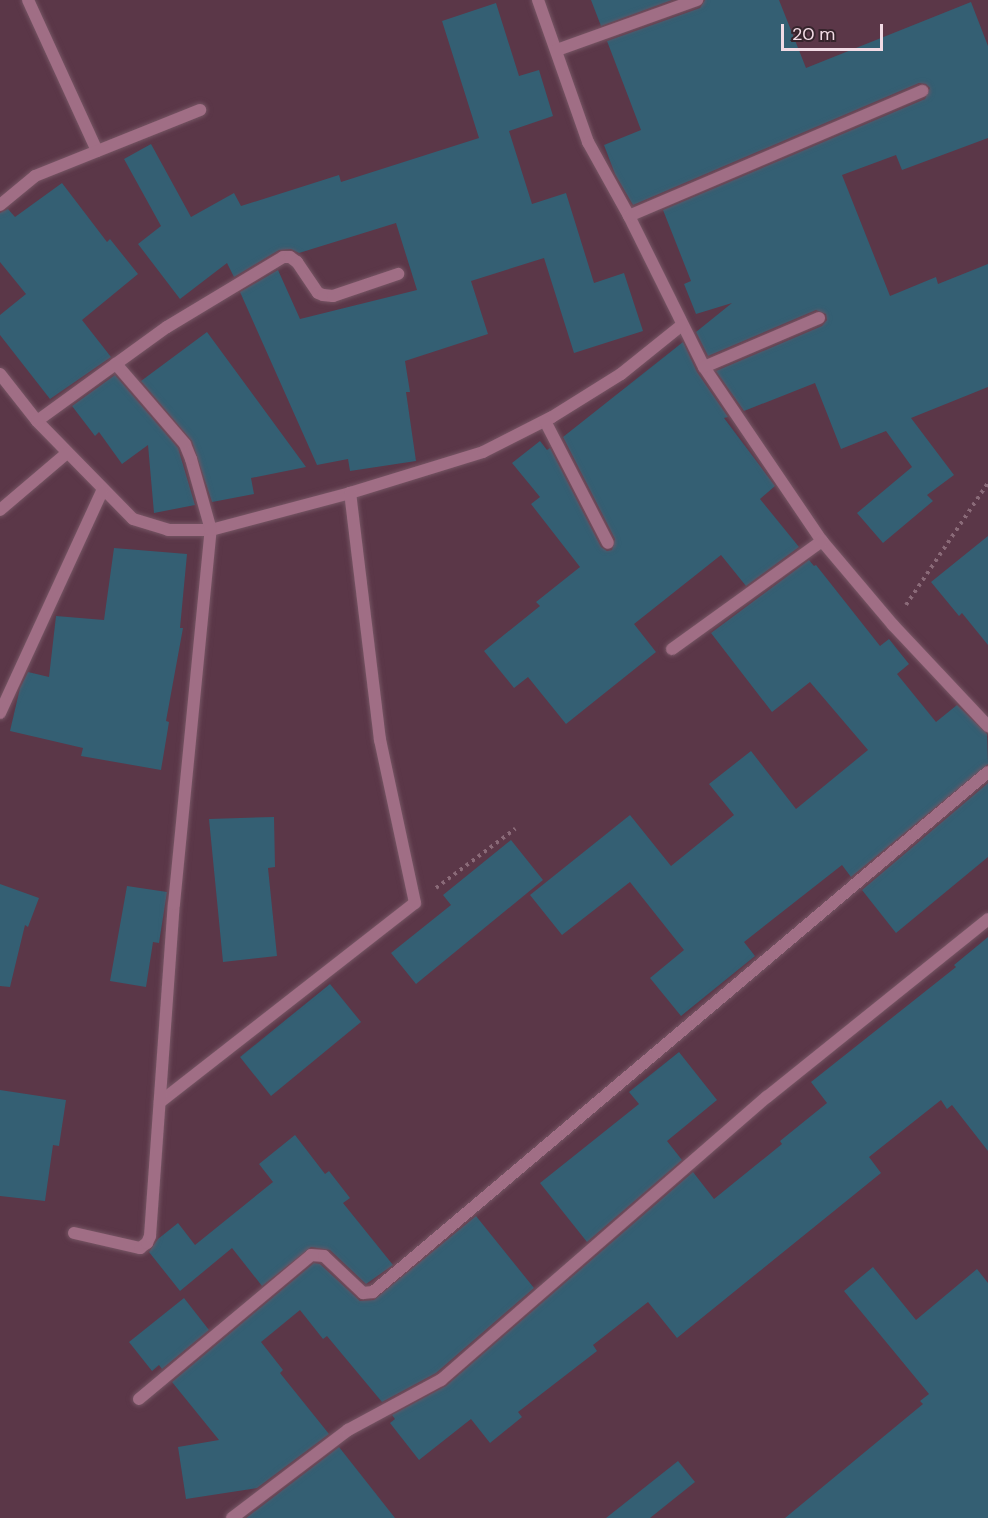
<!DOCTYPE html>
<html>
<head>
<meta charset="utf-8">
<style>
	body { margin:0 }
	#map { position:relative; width:988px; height:1518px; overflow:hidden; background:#5b3748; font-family:"DM Sans",sans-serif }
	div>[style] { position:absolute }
	.building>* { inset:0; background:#345f73 }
	.path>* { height:4px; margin-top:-2px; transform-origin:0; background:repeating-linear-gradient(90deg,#8a6a78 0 3px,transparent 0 7.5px) }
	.roads { filter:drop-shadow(0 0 2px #765564) drop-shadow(0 0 2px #765564) }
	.minor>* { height:12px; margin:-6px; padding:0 6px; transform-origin:6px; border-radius:6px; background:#a06e85 }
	span { translate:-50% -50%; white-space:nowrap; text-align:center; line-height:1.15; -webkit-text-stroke:5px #36242c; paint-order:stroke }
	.scale { position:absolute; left:781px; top:24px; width:102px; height:27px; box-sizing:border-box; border:3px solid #f2dbe5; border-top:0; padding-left:8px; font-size:18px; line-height:21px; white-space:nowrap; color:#f2dbe5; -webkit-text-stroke:4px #36242c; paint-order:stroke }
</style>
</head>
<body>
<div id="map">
	<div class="building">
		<i style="clip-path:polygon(591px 0,672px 0,601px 26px)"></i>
		<i style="clip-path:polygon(705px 0,779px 0,806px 68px,971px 2px,988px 46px,988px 138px,902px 170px,896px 155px,842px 175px,890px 296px,936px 277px,938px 284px,988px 264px,988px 387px,911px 418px,954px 475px,927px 495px,933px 501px,883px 543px,857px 513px,912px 467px,886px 431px,841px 449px,815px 383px,744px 411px,716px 371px,822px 326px,827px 320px,826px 314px,816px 310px,708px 356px,696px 332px,732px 303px,696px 314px,684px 284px,691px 281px,663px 210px,925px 99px,930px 88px,926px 84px,919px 83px,633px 205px,615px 174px,604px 145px,641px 130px,607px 41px,700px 8px)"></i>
		<i style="clip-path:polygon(496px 3px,519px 76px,539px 70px,553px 116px,509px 131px,532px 204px,566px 193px,594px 283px,624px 273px,643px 331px,574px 353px,544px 258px,471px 281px,488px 334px,405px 361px,410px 392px,406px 392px,416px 461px,350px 471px,348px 459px,317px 465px,240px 292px,278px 270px,300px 319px,417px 290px,396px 223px,299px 253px,291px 249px,279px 250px,234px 277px,227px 263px,180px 299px,138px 244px,161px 226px,124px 159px,151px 144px,191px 217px,234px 193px,241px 206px,339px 175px,341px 182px,479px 138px,442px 21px)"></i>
		<i style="clip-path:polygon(62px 183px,107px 242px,110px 239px,138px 274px,82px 320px,111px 357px,50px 399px,0 335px,0 315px,26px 294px,0 262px,0 213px,8px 209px,15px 217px)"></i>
		<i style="clip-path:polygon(207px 332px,306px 467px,251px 478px,254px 494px,212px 502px,192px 441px,141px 381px)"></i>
		<i style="clip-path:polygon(683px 342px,697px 372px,728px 417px,724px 418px,775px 486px,760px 499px,799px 547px,746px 586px,721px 555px,634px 624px,656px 652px,566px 724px,528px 677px,514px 688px,484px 651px,540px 606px,536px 602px,580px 567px,531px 504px,540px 497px,512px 463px,540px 441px,547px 450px,550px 448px,601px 547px,607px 551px,612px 550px,615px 539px,563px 437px)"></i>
		<i style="clip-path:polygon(115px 375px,178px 448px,195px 505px,154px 513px,148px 445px,122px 464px,99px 432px,95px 436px,72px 406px)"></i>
		<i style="clip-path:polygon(988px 536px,988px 645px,962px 613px,959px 616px,931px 582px)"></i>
		<i style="clip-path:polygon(114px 548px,187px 554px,180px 628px,183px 628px,166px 721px,169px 722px,161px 770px,81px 756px,83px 748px,10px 731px,20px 688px,28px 672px,49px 677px,56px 616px,104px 620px)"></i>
		<i style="clip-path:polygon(809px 560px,814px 566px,816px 565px,880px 646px,889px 639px,909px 664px,897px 674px,936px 722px,957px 705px,987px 734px,988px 764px,851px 877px,842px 865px,744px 942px,755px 956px,681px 1016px,650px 978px,684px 950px,630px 882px,562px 935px,530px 895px,630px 815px,671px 866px,734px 815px,709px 784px,751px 751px,796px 809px,868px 750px,810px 682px,772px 712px,711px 633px)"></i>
		<i style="clip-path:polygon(988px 783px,988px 857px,896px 933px,862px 890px)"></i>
		<i style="clip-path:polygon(274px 817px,275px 867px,268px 868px,277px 956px,223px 962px,209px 819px)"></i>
		<i style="clip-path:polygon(511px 840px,543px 880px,416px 984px,391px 953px,451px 905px,443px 895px)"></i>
		<i style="clip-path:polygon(0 884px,39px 898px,28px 927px,25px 925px,10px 987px,0 986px)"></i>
		<i style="clip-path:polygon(127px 886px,167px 892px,159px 943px,153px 942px,146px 987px,110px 981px)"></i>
		<i style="clip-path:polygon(988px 937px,988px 1151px,952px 1105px,947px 1109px,941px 1100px,869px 1157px,881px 1173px,677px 1338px,648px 1302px,593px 1345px,597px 1351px,518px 1412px,522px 1417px,490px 1443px,471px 1419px,419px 1460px,390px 1423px,395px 1419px,392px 1415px,446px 1386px,693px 1172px,714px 1199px,782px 1144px,780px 1141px,827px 1103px,811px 1082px,956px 967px,954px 965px)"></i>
		<i style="clip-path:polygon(330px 984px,361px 1022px,271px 1096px,240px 1057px)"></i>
		<i style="clip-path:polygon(679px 1052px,717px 1100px,667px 1141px,682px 1160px,587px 1242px,540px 1183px,639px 1104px,629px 1092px)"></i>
		<i style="clip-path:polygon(0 1090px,66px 1100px,59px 1146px,53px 1145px,45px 1201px,0 1196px)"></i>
		<i style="clip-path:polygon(295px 1135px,325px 1174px,329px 1171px,350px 1198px,343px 1203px,393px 1265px,366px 1284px,330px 1250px,311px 1247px,262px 1286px,232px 1248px,180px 1291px,149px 1252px,158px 1239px,178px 1223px,195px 1245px,273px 1182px,259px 1164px)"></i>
		<i style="clip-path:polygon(476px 1216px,534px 1288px,436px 1373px,382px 1402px,327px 1336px,323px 1339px,300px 1310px,261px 1342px,283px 1370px,280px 1373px,329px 1434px,257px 1488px,186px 1499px,178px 1447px,219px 1440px,172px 1382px,314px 1263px,320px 1264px,360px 1301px,374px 1300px)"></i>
		<i style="clip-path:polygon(873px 1267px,916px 1320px,977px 1269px,988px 1283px,988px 1518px,785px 1518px,923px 1404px,920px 1401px,929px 1394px,844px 1291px)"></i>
		<i style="clip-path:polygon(184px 1298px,209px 1330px,162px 1369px,159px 1365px,152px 1371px,129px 1342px)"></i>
		<i style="clip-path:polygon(339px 1447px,395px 1518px,246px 1518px)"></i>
		<i style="clip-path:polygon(678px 1461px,695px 1482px,650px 1518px,606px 1518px)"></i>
	</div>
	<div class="path">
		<i style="left:906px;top:605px;width:147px;rotate:-56.1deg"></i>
		<i style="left:436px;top:888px;width:99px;rotate:-36.8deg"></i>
	</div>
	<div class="roads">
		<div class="minor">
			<i style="left:28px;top:0;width:166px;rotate:65.4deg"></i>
			<i style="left:538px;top:0;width:151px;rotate:70.6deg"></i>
			<i style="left:588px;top:142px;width:85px;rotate:61deg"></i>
			<i style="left:629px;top:216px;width:169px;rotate:63.6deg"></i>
			<i style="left:704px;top:367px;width:210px;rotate:55.9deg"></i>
			<i style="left:822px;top:541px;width:110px;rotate:49.8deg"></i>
			<i style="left:893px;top:625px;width:139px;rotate:46.8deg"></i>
			<i style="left:557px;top:50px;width:149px;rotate:-19.7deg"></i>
			<i style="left:0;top:205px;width:45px;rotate:-39.6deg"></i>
			<i style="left:35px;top:176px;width:178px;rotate:-21.8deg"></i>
			<i style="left:629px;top:216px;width:319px;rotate:-23.1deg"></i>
			<i style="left:704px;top:367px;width:125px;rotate:-23.1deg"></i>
			<i style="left:0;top:374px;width:60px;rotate:51.8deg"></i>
			<i style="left:37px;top:421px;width:137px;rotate:45.6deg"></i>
			<i style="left:133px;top:519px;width:37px;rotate:17deg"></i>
			<i style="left:168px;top:530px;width:43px"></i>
			<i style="left:211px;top:530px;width:144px;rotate:-14.9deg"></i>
			<i style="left:350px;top:493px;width:139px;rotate:-17.1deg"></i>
			<i style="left:483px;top:452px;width:77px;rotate:-26.9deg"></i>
			<i style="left:552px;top:417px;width:81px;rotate:-31.9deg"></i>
			<i style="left:621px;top:374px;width:78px;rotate:-38.8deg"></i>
			<i style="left:37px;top:421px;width:160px;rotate:-35.9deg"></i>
			<i style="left:167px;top:327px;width:135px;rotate:-31.1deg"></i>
			<i style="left:283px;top:257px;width:7px"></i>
			<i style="left:290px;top:257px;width:9px;rotate:36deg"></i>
			<i style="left:297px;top:262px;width:37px;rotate:56deg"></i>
			<i style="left:318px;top:293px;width:5px;rotate:22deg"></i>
			<i style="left:323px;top:295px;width:10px;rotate:6deg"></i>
			<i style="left:333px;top:296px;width:69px;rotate:-18.7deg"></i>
			<i style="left:545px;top:421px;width:137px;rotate:62.7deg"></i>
			<i style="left:0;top:510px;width:88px;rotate:-40.4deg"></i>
			<i style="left:672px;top:649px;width:185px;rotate:-35.8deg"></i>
			<i style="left:0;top:713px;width:244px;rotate:-65.3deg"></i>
			<i style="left:160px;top:1102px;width:323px;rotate:-38deg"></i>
			<i style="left:415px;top:903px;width:167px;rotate:-102.1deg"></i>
			<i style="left:380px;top:740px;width:249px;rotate:-96.9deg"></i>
			<i style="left:74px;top:1233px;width:68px;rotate:12.8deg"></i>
			<i style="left:140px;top:1248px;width:9px;rotate:-36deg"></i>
			<i style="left:147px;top:1243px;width:8px;rotate:-67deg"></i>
			<i style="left:150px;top:1236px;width:333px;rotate:-85.9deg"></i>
			<i style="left:174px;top:904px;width:376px;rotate:-84.4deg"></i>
			<i style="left:211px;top:530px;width:74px;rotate:-105.7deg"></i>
			<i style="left:191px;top:459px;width:16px;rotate:-112deg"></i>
			<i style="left:185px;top:444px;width:106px;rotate:-130.8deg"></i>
			<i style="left:139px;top:1399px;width:224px;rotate:-39.9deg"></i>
			<i style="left:311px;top:1255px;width:13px;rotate:4deg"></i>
			<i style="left:324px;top:1256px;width:54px;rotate:43.5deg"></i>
			<i style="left:363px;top:1293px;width:10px;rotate:-6deg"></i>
			<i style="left:373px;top:1292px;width:805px;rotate:-40.22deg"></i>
			<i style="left:232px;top:1518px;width:146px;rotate:-37.2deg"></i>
			<i style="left:348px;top:1430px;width:106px;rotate:-28.3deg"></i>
			<i style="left:441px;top:1380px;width:432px;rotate:-41deg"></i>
			<i style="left:767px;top:1097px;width:284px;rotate:-38.8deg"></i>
		</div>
	</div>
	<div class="scale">20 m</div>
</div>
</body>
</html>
